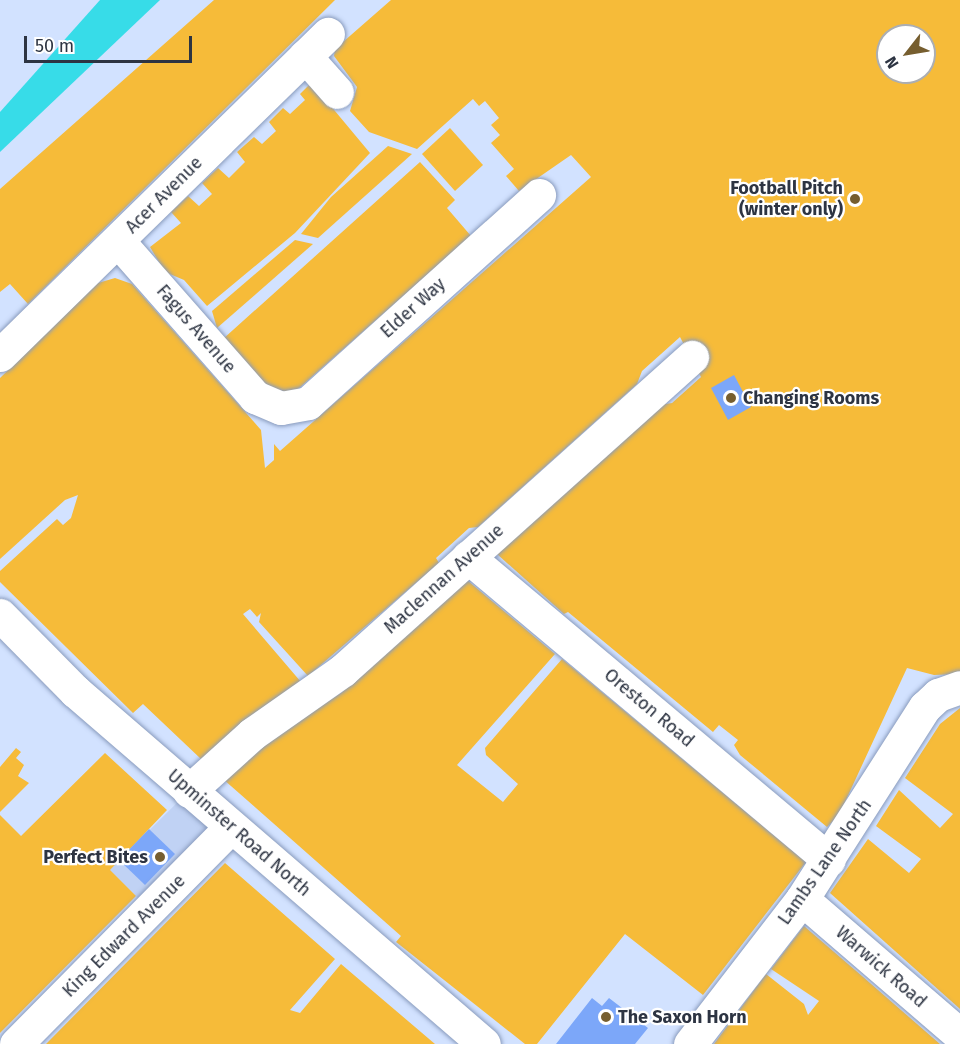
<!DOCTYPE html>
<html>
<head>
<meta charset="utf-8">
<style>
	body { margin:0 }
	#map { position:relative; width:960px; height:1044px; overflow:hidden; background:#d2e2ff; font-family:"Fira Sans",sans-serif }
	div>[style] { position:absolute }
	.built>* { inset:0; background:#c0d2f4 }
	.green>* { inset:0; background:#f6bb39 }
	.water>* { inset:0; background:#37dce8 }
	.building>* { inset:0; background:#7ca7f9 }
	.roads { filter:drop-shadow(0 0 2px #899bbd) drop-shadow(0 0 2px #899bbd) }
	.minor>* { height:33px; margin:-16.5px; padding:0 16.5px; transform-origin:16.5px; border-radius:16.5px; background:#fff }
	.dots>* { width:16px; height:16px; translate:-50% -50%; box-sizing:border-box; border:3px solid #fff; border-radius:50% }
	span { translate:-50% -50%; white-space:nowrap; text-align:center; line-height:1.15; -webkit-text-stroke:4.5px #fff; paint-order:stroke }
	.poi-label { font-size:18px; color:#2d3442; font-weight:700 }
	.right { translate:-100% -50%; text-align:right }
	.left { translate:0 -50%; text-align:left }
	.street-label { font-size:18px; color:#2d3442 }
	.north { position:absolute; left:876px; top:24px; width:60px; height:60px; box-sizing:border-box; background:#fff; border:2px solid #abaeb3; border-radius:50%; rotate:239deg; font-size:16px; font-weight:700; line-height:24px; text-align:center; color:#2d3442 }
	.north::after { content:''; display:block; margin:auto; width:21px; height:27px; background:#765e2f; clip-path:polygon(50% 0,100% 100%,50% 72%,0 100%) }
	.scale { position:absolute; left:24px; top:36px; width:168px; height:27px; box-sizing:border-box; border:3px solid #2d3442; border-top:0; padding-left:8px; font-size:18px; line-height:21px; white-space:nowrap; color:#2d3442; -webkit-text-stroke:4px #fff; paint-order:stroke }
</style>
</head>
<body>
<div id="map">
	<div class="built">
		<i style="clip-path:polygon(189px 791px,231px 827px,149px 909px,109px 870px)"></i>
	</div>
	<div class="green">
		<i style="clip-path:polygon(214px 0,335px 0,28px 304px,10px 284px,0 292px,0 189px)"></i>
		<i style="clip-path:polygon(evenodd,391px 0,960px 0,960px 674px,934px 675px,907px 668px,839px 815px,827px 827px,740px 755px,734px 745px,738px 740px,719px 725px,713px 732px,568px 612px,564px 614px,497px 554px,659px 405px,672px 403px,701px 377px,680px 337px,642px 371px,637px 384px,478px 527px,469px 528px,436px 558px,439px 563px,308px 676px,259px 622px,261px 613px,257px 617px,250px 609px,243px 614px,301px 682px,201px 759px,143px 704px,133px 713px,0 582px,0 571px,57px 519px,63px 525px,71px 518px,78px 495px,65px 500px,0 559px,0 378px,98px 283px,115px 278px,132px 284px,261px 430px,265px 468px,274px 460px,274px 444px,280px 451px,591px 177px,571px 155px,519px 191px,506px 176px,514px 169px,491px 143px,500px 135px,491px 125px,499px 118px,485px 101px,479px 106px,473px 99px,417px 149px,369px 132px,350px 111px,357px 87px,334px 56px,335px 49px,391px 0,888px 36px,924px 36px,924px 72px,888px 72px,888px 36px)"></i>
		<i style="clip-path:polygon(309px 85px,315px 87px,370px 153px,295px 233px,207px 306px,184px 280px,165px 272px,150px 247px,181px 223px,171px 212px,188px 196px,199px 206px,212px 194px,202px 183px,218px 168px,229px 178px,245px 162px,237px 152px,254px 137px,262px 144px,276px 131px,269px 122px,283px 108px,290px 114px,305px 100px,300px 94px)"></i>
		<i style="clip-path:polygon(450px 128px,483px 165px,455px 191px,422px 154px)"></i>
		<i style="clip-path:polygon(388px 146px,412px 154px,318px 238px,301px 234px,331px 197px)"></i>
		<i style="clip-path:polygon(420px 162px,455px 200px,447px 208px,471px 236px,298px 389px,287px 392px,267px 387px,223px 339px)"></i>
		<i style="clip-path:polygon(295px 240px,313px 244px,217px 328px,212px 311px)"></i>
		<i style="clip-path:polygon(467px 580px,555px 654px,457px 765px,503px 802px,518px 784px,486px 755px,485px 748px,562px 659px,806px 862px,703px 995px,625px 934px,537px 1044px,525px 1044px,396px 942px,401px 936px,223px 779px,273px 736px,341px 693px)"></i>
		<i style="clip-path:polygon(960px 708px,960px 1009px,830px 893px,868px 839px,909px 873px,921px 859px,876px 826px,899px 790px,940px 828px,953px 814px,905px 778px,940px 724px)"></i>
		<i style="clip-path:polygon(16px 748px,21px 752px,16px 758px,24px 765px,18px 776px,29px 783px,0 812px,0 767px)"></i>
		<i style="clip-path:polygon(105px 753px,167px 810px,110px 870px,136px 896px,0 1033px,0 815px,21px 836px)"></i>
		<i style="clip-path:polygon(225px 863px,335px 959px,290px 1010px,300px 1013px,341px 964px,435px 1044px,46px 1044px)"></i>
		<i style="clip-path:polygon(804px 926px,862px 976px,940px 1044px,714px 1044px,766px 974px,804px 1004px,808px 1015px,819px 1001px,771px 969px)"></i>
	</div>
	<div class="water">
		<i style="clip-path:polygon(100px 0,160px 0,0 152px,0 112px)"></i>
	</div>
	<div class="building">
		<i style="clip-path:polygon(734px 375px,751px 407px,728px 420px,711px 388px)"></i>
		<i style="clip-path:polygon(149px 829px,175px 854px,145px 885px,119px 860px)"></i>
		<i style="clip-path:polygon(592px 998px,602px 1006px,609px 998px,648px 1028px,635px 1044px,556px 1044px)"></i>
	</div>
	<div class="roads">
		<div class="minor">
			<i style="left:305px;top:56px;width:48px;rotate:48.4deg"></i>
			<i style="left:118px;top:241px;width:208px;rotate:48.7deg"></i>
			<i style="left:255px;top:397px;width:28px;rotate:23deg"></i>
			<i style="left:281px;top:408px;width:27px;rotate:-10deg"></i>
			<i style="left:308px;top:403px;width:311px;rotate:-42deg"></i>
			<i style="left:0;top:355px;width:459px;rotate:-44.4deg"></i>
			<i style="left:468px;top:557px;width:471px;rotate:40deg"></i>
			<i style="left:0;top:615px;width:107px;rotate:45.4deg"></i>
			<i style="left:75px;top:691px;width:540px;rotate:40.8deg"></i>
			<i style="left:189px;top:791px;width:85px;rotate:-42.1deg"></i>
			<i style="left:252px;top:734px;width:111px;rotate:-35.1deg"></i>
			<i style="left:343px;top:670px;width:469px;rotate:-41.9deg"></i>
			<i style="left:802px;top:899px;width:208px;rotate:40.7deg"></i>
			<i style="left:16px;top:1044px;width:305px;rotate:-45.3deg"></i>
			<i style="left:690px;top:1044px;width:183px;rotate:-52.3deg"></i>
			<i style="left:802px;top:899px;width:228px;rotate:-57.4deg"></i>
			<i style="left:925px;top:707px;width:18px;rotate:-43deg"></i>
			<i style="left:938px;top:695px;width:23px;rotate:-20deg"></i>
		</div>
	</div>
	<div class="dots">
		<i style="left:855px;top:199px;background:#765e2f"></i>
		<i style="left:731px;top:398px;background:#765e2f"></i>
		<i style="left:160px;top:857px;background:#765e2f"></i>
		<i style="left:606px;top:1017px;background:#765e2f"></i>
	</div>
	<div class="poi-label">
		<span class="right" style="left:843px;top:199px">Football Pitch<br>(winter only)</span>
		<span class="left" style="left:743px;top:398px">Changing Rooms</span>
		<span class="right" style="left:148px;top:857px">Perfect Bites</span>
		<span class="left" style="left:618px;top:1017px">The Saxon Horn</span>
	</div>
	<div class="street-label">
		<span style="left:164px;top:195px;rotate:-45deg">Acer Avenue</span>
		<span style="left:413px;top:308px;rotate:-42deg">Elder Way</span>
		<span style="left:196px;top:329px;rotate:49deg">Fagus Avenue</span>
		<span style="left:444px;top:579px;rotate:-42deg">Maclennan Avenue</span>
		<span style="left:649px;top:708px;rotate:40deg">Oreston Road</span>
		<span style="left:239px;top:833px;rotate:41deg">Upminster Road North</span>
		<span style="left:825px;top:862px;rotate:-55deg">Lambs Lane North</span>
		<span style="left:124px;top:936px;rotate:-45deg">King Edward Avenue</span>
		<span style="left:881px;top:967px;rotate:41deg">Warwick Road</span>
	</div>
	<div class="north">N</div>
	<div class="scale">50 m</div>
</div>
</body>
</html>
